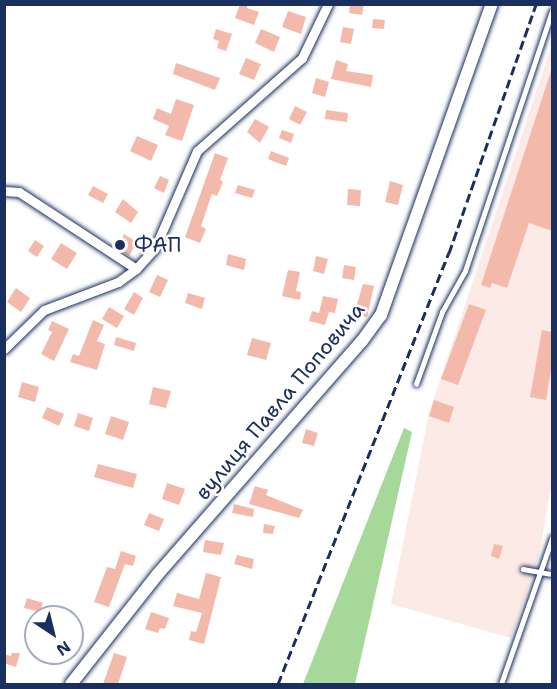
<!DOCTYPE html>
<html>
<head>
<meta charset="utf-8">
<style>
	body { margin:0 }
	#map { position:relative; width:557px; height:689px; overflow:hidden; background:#fff; font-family:"Shantell Sans",sans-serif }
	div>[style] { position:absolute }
	.built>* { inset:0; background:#fbeae6 }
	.green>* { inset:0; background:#a6d89a }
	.building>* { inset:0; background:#f3baab }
	.roads { filter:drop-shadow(0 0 2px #1b2f5e) drop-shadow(0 0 2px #1b2f5e) }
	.service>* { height:4.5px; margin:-2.25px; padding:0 2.25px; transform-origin:2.25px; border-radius:2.25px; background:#fff }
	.minor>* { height:9px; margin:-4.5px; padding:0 4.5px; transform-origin:4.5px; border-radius:4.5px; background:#fff }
	.tertiary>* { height:12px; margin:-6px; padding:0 6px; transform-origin:6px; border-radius:6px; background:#fff }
	.rail>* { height:3px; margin-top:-1.5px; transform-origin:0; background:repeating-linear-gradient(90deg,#1b2f5e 0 9px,transparent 0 13.5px) }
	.dots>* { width:16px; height:16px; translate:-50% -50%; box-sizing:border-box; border:3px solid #fff; border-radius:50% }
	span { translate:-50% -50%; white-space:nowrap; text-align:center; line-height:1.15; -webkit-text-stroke:5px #fff; paint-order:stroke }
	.poi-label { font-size:21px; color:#1b2f5e }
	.left { translate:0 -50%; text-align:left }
	.street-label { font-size:21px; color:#1b2f5e }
	.frame { position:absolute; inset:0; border:6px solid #1b2f5e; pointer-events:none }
	.north { position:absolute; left:24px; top:605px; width:60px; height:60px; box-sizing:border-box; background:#fff; border:2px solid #a4acbf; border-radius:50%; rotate:145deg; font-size:16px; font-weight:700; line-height:24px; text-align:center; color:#1b2f5e }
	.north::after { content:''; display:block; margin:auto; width:21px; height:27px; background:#1b2f5e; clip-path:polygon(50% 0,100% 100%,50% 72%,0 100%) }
</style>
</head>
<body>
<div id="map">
	<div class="built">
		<i style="clip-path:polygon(552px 44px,552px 482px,539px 555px,511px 638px,391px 604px,429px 413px)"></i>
	</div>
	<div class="green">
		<i style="clip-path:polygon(404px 428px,412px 432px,355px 684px,303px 684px)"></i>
	</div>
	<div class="building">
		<i style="clip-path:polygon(240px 4px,248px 4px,247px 8px,259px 12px,254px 25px,235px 18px)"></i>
		<i style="clip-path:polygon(350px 4px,364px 4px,362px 15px,349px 13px)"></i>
		<i style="clip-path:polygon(288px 11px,306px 17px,301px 34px,282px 27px)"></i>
		<i style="clip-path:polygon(373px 19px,385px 20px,384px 29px,372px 28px)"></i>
		<i style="clip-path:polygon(343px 27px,354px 29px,351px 44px,340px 42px)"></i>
		<i style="clip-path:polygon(216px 29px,232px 34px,226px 51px,217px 48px,219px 41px,213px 39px)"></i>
		<i style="clip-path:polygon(261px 29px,280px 37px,274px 52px,255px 43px)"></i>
		<i style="clip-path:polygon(246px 58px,261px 64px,254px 80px,239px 74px)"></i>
		<i style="clip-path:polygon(336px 60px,348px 64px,346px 71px,373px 75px,371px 87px,331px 79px)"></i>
		<i style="clip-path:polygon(176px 63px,220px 78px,215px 90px,173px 74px)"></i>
		<i style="clip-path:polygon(551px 71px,552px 231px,529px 223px,507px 288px,492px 283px,490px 288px,481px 285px)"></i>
		<i style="clip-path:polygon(316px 78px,329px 82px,325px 97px,312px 93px)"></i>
		<i style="clip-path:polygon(176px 99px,194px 105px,182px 141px,165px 135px,169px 126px,153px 119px,157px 108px,171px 114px)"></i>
		<i style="clip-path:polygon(295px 106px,307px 112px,300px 125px,289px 119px)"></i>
		<i style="clip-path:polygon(326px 110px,348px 113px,347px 122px,325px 119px)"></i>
		<i style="clip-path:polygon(255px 119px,269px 127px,260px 143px,247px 132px)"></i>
		<i style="clip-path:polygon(282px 130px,294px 134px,291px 143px,279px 138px)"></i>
		<i style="clip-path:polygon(137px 136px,158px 145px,151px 161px,130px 151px)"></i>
		<i style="clip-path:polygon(271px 151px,289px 158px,286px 166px,268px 159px)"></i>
		<i style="clip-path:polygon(215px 153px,228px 158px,220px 180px,223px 182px,217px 196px,212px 194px,201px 226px,206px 229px,200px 243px,185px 237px)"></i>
		<i style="clip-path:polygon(160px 176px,169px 180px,164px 193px,154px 188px)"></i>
		<i style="clip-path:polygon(390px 181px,403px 185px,398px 205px,385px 202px)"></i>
		<i style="clip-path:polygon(238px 185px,255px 190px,252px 198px,235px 193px)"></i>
		<i style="clip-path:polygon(93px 186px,108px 194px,103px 203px,88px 195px)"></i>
		<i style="clip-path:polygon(348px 189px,361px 190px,360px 206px,347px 205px)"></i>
		<i style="clip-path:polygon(123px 199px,138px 212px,131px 223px,115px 212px)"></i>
		<i style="clip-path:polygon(124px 234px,137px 242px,129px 256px,116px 248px)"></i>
		<i style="clip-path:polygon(35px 240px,44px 246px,37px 257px,28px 251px)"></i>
		<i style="clip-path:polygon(61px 243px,77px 253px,67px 269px,51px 259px)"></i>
		<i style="clip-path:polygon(228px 254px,246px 259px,244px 270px,226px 265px)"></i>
		<i style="clip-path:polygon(316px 256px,328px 259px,324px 274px,313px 271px)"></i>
		<i style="clip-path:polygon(344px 265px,356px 267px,354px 280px,342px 278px)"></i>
		<i style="clip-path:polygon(288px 270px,300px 272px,296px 291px,301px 292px,300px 300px,282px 296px)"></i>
		<i style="clip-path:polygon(157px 275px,168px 280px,160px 297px,149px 292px)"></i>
		<i style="clip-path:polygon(363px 284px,374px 286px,367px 317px,354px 314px)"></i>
		<i style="clip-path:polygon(16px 288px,30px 298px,21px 312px,7px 302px)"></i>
		<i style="clip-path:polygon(134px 292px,143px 298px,134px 315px,124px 309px)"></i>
		<i style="clip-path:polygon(188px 293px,205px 298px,202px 309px,185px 303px)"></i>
		<i style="clip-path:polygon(323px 296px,338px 299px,335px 313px,329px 312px,325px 325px,309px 321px,312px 311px,319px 313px)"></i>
		<i style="clip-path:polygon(469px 304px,486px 310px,458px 385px,441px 379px)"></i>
		<i style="clip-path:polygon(109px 307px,124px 316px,117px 328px,102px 319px)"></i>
		<i style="clip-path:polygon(93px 320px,104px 325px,97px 341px,105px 344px,97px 370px,70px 362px,73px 354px,79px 356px)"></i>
		<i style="clip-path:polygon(52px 321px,69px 329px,54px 361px,41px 354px,52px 332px,48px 330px)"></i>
		<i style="clip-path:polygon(542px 330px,552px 332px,552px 364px,546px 400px,530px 397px)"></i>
		<i style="clip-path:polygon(116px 337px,136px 343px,134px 351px,114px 345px)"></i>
		<i style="clip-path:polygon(252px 338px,271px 343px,266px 360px,247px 355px)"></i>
		<i style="clip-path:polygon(22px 382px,39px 387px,35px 402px,18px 397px)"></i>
		<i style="clip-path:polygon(153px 387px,171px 391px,166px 408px,149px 404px)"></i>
		<i style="clip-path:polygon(434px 400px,454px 407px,449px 423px,429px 416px)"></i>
		<i style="clip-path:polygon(47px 407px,64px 414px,59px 426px,42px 418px)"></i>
		<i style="clip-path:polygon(78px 413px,93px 418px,89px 431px,74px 426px)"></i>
		<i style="clip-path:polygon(111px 416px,129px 422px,123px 440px,105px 434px)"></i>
		<i style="clip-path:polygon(306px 429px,318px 433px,314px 446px,302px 443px)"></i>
		<i style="clip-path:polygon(98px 464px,137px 474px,133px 488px,94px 477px)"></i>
		<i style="clip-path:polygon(167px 483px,185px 489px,179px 505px,162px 499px)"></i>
		<i style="clip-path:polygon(255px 486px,268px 490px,266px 495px,303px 510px,299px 518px,249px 504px)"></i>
		<i style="clip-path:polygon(234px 504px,254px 509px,253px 517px,232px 513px)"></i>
		<i style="clip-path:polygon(149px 513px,164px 519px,159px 531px,144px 525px)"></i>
		<i style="clip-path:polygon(264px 524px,275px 526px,273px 534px,263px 533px)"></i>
		<i style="clip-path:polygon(205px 540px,224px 543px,221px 555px,203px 552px)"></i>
		<i style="clip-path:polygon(494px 544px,503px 546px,499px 559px,491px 556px)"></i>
		<i style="clip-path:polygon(121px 551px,136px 556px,133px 566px,125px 564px,109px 607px,94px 602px,107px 567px,115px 569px)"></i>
		<i style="clip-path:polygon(237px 555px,254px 559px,252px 569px,234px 564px)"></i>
		<i style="clip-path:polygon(206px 573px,221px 577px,204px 644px,189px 640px,191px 631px,196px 632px,202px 613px,173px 606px,177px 593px,199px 599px)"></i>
		<i style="clip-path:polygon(27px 598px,43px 603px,40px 612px,24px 608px)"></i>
		<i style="clip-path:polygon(151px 612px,169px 618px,165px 629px,160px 628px,158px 633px,145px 629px)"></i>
		<i style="clip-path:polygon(12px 653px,20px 653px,16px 667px,4px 663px,4px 654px,11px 656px)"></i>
		<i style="clip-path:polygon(114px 653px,127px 657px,118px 684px,103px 684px)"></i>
	</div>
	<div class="roads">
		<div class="service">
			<i style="left:416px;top:384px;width:77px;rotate:-70.1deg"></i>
			<i style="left:442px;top:312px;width:47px;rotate:-60.7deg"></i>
			<i style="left:465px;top:271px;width:274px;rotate:-71.5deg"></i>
			<i style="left:523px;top:569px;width:29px;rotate:10deg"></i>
			<i style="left:501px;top:684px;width:155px;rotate:-70.7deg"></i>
		</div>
		<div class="minor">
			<i style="left:4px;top:191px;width:15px;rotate:4deg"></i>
			<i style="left:19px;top:192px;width:140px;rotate:33.3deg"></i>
			<i style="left:4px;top:349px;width:56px;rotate:-44.3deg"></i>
			<i style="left:44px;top:310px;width:79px;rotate:-20.7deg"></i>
			<i style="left:118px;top:282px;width:22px;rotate:-36deg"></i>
			<i style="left:136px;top:269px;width:28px;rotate:-48deg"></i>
			<i style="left:155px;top:248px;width:106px;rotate:-66.6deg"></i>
			<i style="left:197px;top:151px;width:140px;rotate:-41.5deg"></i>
			<i style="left:302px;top:58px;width:60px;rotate:-64.3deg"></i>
		</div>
		<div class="tertiary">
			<i style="left:71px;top:684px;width:139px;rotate:-51.7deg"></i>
			<i style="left:157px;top:575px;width:311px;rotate:-48.8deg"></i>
			<i style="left:362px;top:341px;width:32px;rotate:-54deg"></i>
			<i style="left:381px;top:315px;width:330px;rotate:-70.4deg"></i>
		</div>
	</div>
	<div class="rail">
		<i style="left:278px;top:684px;width:464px;rotate:-68.4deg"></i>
		<i style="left:449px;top:253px;width:264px;rotate:-70.7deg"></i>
	</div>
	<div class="dots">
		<i style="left:120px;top:245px;background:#1b2f5e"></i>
	</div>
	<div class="poi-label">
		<span class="left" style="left:134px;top:245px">ФАП</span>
	</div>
	<div class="street-label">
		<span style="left:280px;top:401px;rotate:-50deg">вулиця Павла Поповича</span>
	</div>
	<div class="frame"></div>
	<div class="north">N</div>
</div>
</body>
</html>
